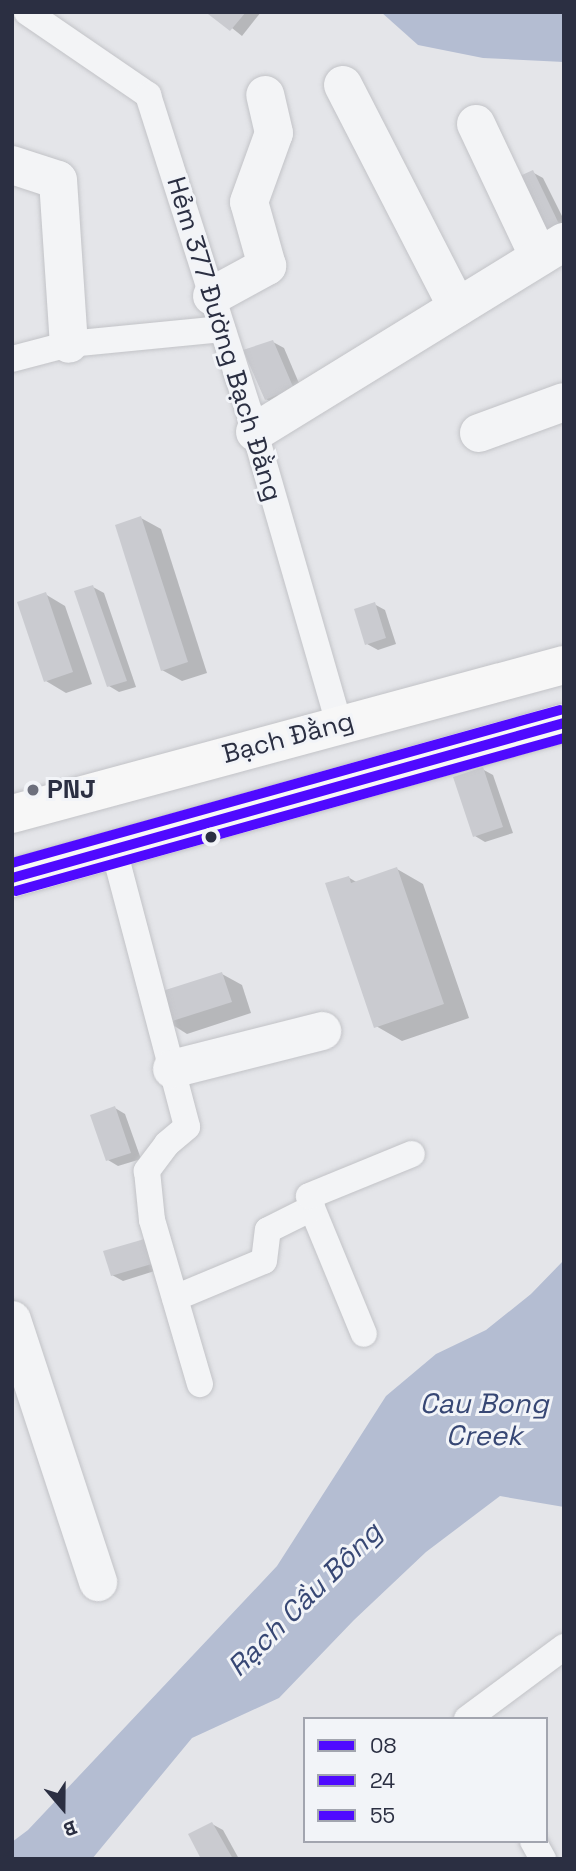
<!DOCTYPE html>
<html>
<head>
<meta charset="utf-8">
<style>
	body { margin:0 }
	#map { position:relative; width:576px; height:1871px; overflow:hidden; background:#e4e5e9; font-family:"Space Grotesk",sans-serif }
	div>[style] { position:absolute }
	.water>* { inset:0; background:#b4bdd2 }
	.shadow>* { inset:0; background:#0003 }
	.building>* { inset:0; background:#cacbd0 }
	.roads { filter:drop-shadow(0 0 2px #c2c3c7) drop-shadow(0 0 2px #c2c3c7) }
	.service>* { height:26px; margin:-13px; padding:0 13px; transform-origin:13px; border-radius:13px; background:#f3f4f6 }
	.minor>* { height:38px; margin:-19px; padding:0 19px; transform-origin:19px; border-radius:19px; background:#f3f4f6 }
	.primary>* { height:38px; margin:-19px; padding:0 19px; transform-origin:19px; border-radius:19px; background:#f7f7f7 }
	.bus-1>* { height:10px; margin:-5px; padding:0 5px; transform-origin:5px; border-radius:5px; background:#4f0aff }
	.bus-2>* { height:10px; margin:-5px; padding:0 5px; transform-origin:5px; border-radius:5px; background:#4f0aff }
	.bus-3>* { height:10px; margin:-5px; padding:0 5px; transform-origin:5px; border-radius:5px; background:#4f0aff }
	.dots>* { width:19px; height:19px; translate:-50% -50%; box-sizing:border-box; border:4px solid #f2f4f8; border-radius:50% }
	span { translate:-50% -50%; white-space:nowrap; text-align:center; line-height:1.15; -webkit-text-stroke:6px #f2f4f8; paint-order:stroke }
	.street-label { font-size:26px; color:#2b2f42 }
	.poi-label { font-size:26px; color:#2b2f42; font-weight:700 }
	.left { translate:0 -50%; text-align:left }
	.water-label { font-size:28px; color:#374774; font-style:italic }
	.frame { position:absolute; inset:0; border:14px solid #2b2f42; pointer-events:none }
	.legend { position:absolute; left:303px; top:1717px; width:245px; height:126px; box-sizing:border-box; background:#f2f4f8; border:2px solid #a2a5af; margin:0; padding:9px 12px; list-style:none; font-size:21px; color:#2b2f42 }
	.legend li { display:flex; align-items:center; gap:14px; height:35px }
	.legend b { width:35px; border:2px solid #a2a5af }
	.north { position:absolute; left:28px; top:1773px; width:70px; height:70px; -webkit-text-stroke:5px #f2f4f8; paint-order:stroke; rotate:160deg; font-size:19px; font-weight:700; line-height:28px; text-align:center; color:#2b2f42 }
	.north::after { content:''; display:block; margin:auto; width:24px; height:32px; background:#2b2f42; clip-path:polygon(50% 0,100% 100%,50% 72%,0 100%) }
</style>
</head>
<body>
<div id="map">
	<div class="water">
		<i style="clip-path:polygon(381px 12px,564px 12px,564px 62px,483px 58px,418px 45px)"></i>
		<i style="clip-path:polygon(564px 1260px,564px 1507px,500px 1496px,426px 1552px,354px 1620px,279px 1698px,192px 1738px,92px 1859px,12px 1859px,12px 1842px,28px 1830px,277px 1566px,386px 1396px,436px 1354px,486px 1330px,531px 1294px)"></i>
	</div>
	<div class="shadow">
		<i style="clip-path:polygon(212px 12px,261px 12px,242px 36px)"></i>
		<i style="clip-path:polygon(532px 172px,543px 178px,564px 220px,564px 238px)"></i>
		<i style="clip-path:polygon(273px 342px,284px 348px,307px 402px,277px 405px,266px 399px)"></i>
		<i style="clip-path:polygon(141px 518px,161px 529px,207px 673px,182px 681px,162px 670px)"></i>
		<i style="clip-path:polygon(93px 587px,104px 593px,136px 687px,119px 692px,109px 686px)"></i>
		<i style="clip-path:polygon(45px 594px,65px 606px,92px 684px,66px 693px,46px 681px)"></i>
		<i style="clip-path:polygon(374px 604px,385px 610px,396px 644px,378px 650px,367px 644px)"></i>
		<i style="clip-path:polygon(482px 769px,493px 775px,513px 833px,485px 842px,475px 836px)"></i>
		<i style="clip-path:polygon(397px 869px,423px 884px,469px 1018px,402px 1041px,376px 1026px,348px 877px,358px 883px)"></i>
		<i style="clip-path:polygon(222px 974px,242px 985px,251px 1013px,187px 1034px,168px 1022px)"></i>
		<i style="clip-path:polygon(115px 1108px,125px 1114px,141px 1159px,118px 1166px,108px 1160px)"></i>
		<i style="clip-path:polygon(148px 1240px,164px 1268px,123px 1281px,112px 1275px)"></i>
		<i style="clip-path:polygon(212px 1824px,223px 1830px,239px 1859px,203px 1859px)"></i>
	</div>
	<div class="building">
		<i style="clip-path:polygon(209px 12px,246px 12px,230px 31px,208px 14px)"></i>
		<i style="clip-path:polygon(533px 170px,561px 228px,538px 239px,509px 181px)"></i>
		<i style="clip-path:polygon(273px 340px,297px 396px,280px 404px,277px 395px,265px 400px,243px 350px)"></i>
		<i style="clip-path:polygon(141px 516px,188px 662px,161px 671px,115px 525px)"></i>
		<i style="clip-path:polygon(93px 585px,127px 681px,107px 687px,74px 591px)"></i>
		<i style="clip-path:polygon(46px 592px,73px 672px,44px 682px,17px 602px)"></i>
		<i style="clip-path:polygon(375px 602px,386px 638px,365px 645px,354px 609px)"></i>
		<i style="clip-path:polygon(483px 767px,503px 827px,473px 837px,453px 777px)"></i>
		<i style="clip-path:polygon(397px 867px,444px 1004px,374px 1028px,325px 883px,349px 876px,351px 883px)"></i>
		<i style="clip-path:polygon(222px 972px,232px 1002px,166px 1023px,156px 993px)"></i>
		<i style="clip-path:polygon(115px 1106px,131px 1153px,106px 1161px,90px 1115px)"></i>
		<i style="clip-path:polygon(148px 1238px,155px 1263px,111px 1276px,103px 1251px)"></i>
		<i style="clip-path:polygon(212px 1822px,233px 1859px,201px 1859px,188px 1834px)"></i>
	</div>
	<div class="roads">
		<div class="service">
			<i style="left:27px;top:12px;width:147px;rotate:34.4deg"></i>
			<i style="left:148px;top:95px;width:333px;rotate:72.3deg"></i>
			<i style="left:249px;top:412px;width:325px;rotate:73.9deg"></i>
			<i style="left:12px;top:359px;width:59px;rotate:-14.7deg"></i>
			<i style="left:69px;top:344px;width:154px;rotate:-5.6deg"></i>
			<i style="left:114px;top:850px;width:286px;rotate:75.2deg"></i>
			<i style="left:187px;top:1127px;width:26px;rotate:140deg"></i>
			<i style="left:167px;top:1144px;width:34px;rotate:127deg"></i>
			<i style="left:147px;top:1171px;width:49px;rotate:84.2deg"></i>
			<i style="left:152px;top:1220px;width:171px;rotate:73.7deg"></i>
			<i style="left:312px;top:1208px;width:136px;rotate:67.6deg"></i>
			<i style="left:175px;top:1298px;width:96px;rotate:-22.6deg"></i>
			<i style="left:264px;top:1261px;width:31px;rotate:-83deg"></i>
			<i style="left:268px;top:1230px;width:49px;rotate:-26.6deg"></i>
			<i style="left:312px;top:1208px;width:12px;rotate:-104deg"></i>
			<i style="left:309px;top:1196px;width:111px;rotate:-22.2deg"></i>
			<i style="left:467px;top:1719px;width:121px;rotate:-36.6deg"></i>
			<i style="left:533px;top:1841px;width:21px;rotate:61deg"></i>
		</div>
		<div class="minor">
			<i style="left:343px;top:85px;width:250px;rotate:62.8deg"></i>
			<i style="left:476px;top:124px;width:147px;rotate:64.7deg"></i>
			<i style="left:12px;top:165px;width:48px;rotate:18.1deg"></i>
			<i style="left:58px;top:180px;width:164px;rotate:86.2deg"></i>
			<i style="left:212px;top:296px;width:63px;rotate:-28.6deg"></i>
			<i style="left:267px;top:266px;width:66px;rotate:-105.7deg"></i>
			<i style="left:249px;top:202px;width:73px;rotate:-70.1deg"></i>
			<i style="left:274px;top:133px;width:39px;rotate:-103deg"></i>
			<i style="left:255px;top:432px;width:363px;rotate:-31.6deg"></i>
			<i style="left:479px;top:433px;width:90px;rotate:-20deg"></i>
			<i style="left:172px;top:1069px;width:155px;rotate:-14.2deg"></i>
			<i style="left:12px;top:1320px;width:276px;rotate:71.8deg"></i>
		</div>
		<div class="primary">
			<i style="left:12px;top:814px;width:572px;rotate:-15.11deg"></i>
			<i style="left:12px;top:878px;width:573px;rotate:-15.68deg"></i>
		</div>
	</div>
	<div class="bus-1">
		<i style="left:12px;top:878px;width:573px;rotate:-15.68deg"></i>
	</div>
	<div class="bus-2">
		<i style="left:16px;top:891px;width:569px;rotate:-15.6deg"></i>
	</div>
	<div class="bus-3">
		<i style="left:12px;top:863px;width:569px;rotate:-15.6deg"></i>
	</div>
	<div class="dots">
		<i style="left:33px;top:790px;background:#6c6f7c"></i>
		<i style="left:211px;top:837px;background:#2b2f42"></i>
	</div>
	<div class="street-label">
		<span style="left:224px;top:339px;rotate:73deg">Hẻm 377 Đường Bạch Đằng</span>
		<span style="left:288px;top:738px;rotate:-15deg">Bạch Đằng</span>
	</div>
	<div class="poi-label">
		<span class="left" style="left:47px;top:790px">PNJ</span>
	</div>
	<div class="water-label">
		<span style="left:484px;top:1419px">Cau Bong<br>Creek</span>
		<span style="left:304px;top:1599px;rotate:-45deg">Rạch Cầu Bông</span>
	</div>
	<div class="frame"></div>
	<ul class="legend">
	<li><b style="height:9px;background:#4f0aff"></b>08</li>
	<li><b style="height:9px;background:#4f0aff"></b>24</li>
	<li><b style="height:9px;background:#4f0aff"></b>55</li>
	</ul>
	<div class="north">B</div>
</div>
</body>
</html>
